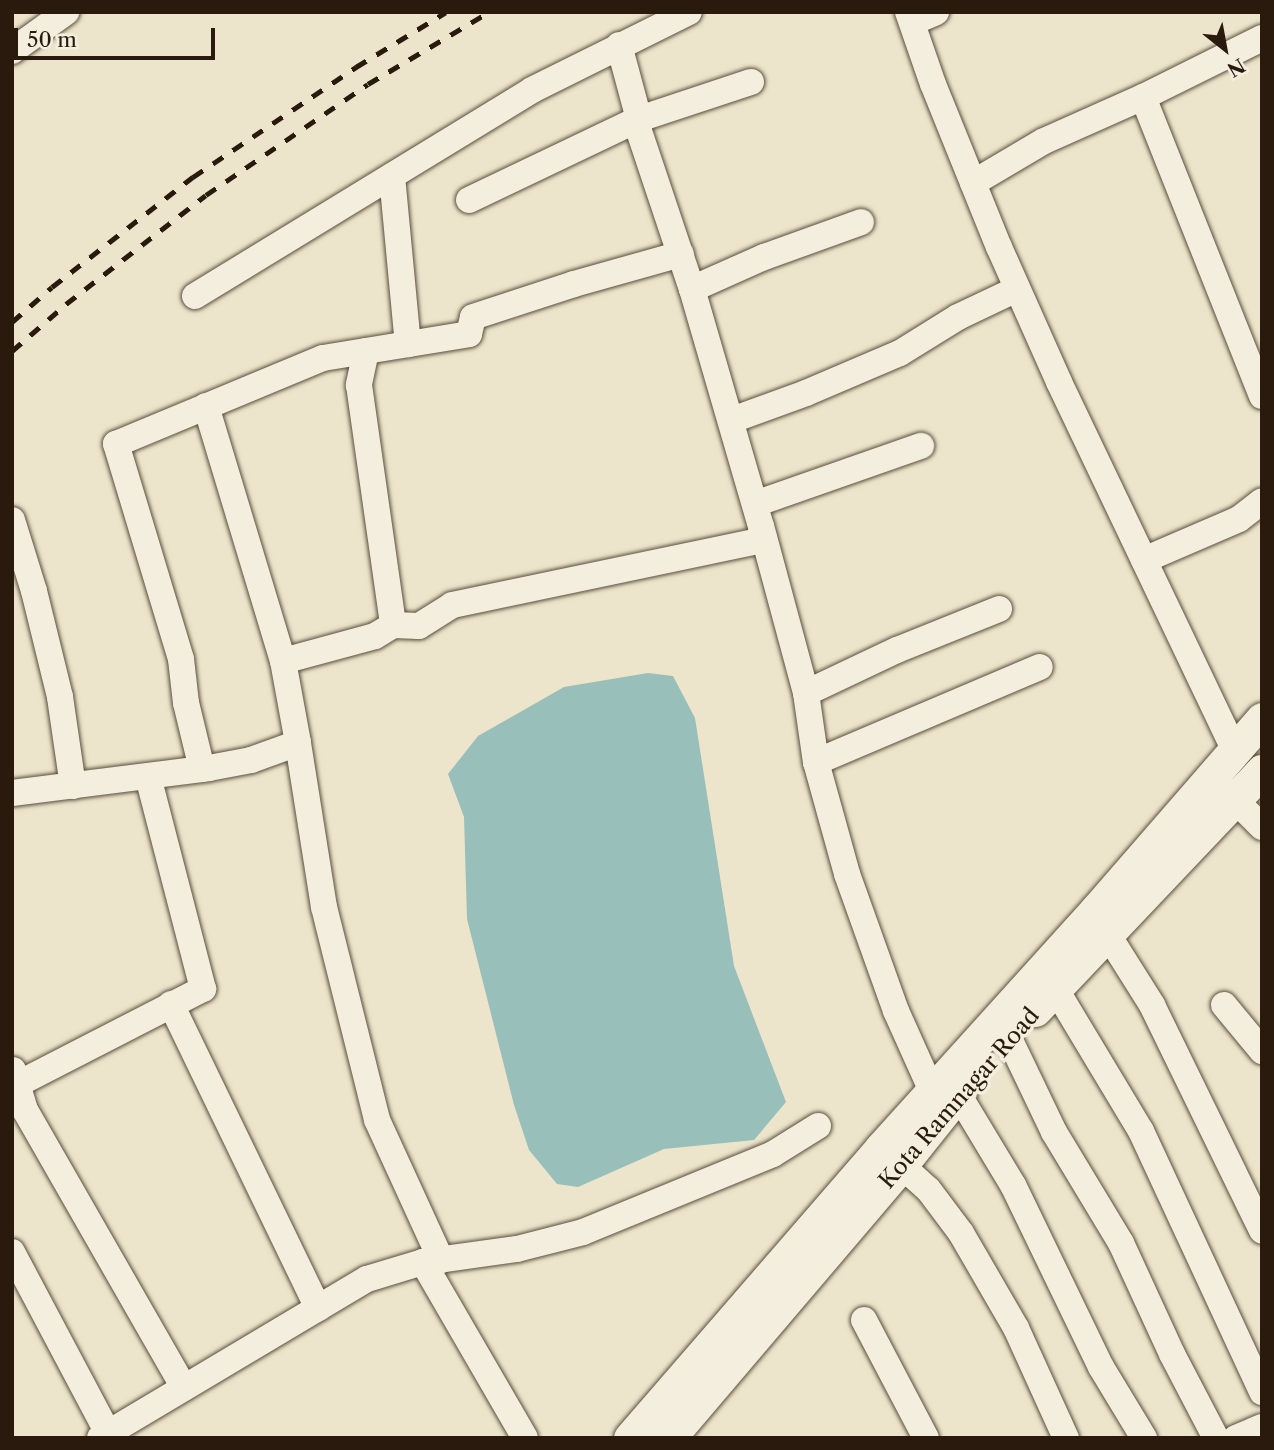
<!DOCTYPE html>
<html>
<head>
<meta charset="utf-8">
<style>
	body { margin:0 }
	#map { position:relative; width:1274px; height:1450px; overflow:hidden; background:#ede5cb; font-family:"Libre Caslon Text",serif }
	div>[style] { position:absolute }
	.water>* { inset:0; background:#99bfba }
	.roads { filter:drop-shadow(0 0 2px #5a4d3c) drop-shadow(0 0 2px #5a4d3c) }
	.minor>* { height:26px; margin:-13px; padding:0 13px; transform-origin:13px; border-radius:13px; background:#f3eedd }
	.tertiary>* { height:33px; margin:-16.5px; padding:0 16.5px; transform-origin:16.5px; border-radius:16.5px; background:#f3eedd }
	.rail>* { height:5px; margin-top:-2.5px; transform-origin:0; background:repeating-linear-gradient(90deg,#291a0d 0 12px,transparent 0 24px) }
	span { translate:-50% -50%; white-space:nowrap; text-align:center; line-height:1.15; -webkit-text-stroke:7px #f3eedd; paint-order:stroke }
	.street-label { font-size:23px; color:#291a0d }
	.frame { position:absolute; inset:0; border:14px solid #291a0d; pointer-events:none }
	.north { position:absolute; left:1190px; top:14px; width:70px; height:70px; -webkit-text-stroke:5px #f3eedd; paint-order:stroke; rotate:149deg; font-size:19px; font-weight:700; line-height:28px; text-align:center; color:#291a0d }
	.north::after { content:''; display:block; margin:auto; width:24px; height:32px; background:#291a0d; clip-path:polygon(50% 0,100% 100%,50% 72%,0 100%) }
	.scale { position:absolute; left:14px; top:28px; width:201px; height:32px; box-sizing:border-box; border:4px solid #291a0d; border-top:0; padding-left:9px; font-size:21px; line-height:24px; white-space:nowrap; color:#291a0d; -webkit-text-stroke:5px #f3eedd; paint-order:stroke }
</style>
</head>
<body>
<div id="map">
	<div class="water">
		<i style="clip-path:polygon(648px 673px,673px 676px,695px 718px,734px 966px,786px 1102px,754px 1140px,664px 1149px,578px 1187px,557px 1184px,529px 1150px,514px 1105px,467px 919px,464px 817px,448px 774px,478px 736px,564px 687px)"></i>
	</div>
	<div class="roads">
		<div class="minor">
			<i style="left:908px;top:12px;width:76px;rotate:70.9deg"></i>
			<i style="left:933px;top:84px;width:176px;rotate:68deg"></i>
			<i style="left:999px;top:247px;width:148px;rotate:66deg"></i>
			<i style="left:1059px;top:382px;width:407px;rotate:64.5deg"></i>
			<i style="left:913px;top:22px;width:25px;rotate:-23deg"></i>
			<i style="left:1262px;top:38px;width:133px;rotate:153.6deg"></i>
			<i style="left:1143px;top:97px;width:322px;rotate:68.3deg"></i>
			<i style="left:619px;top:45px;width:77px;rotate:74.9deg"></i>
			<i style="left:639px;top:119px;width:12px;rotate:90deg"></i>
			<i style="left:639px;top:131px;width:167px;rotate:71.5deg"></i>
			<i style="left:692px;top:289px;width:247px;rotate:73.8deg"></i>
			<i style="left:761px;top:526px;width:173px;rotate:74.9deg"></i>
			<i style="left:806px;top:693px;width:70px;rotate:81.8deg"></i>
			<i style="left:816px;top:762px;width:116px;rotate:74.5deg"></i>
			<i style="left:847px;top:874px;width:145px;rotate:70.3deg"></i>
			<i style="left:896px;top:1011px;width:88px;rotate:65.8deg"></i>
			<i style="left:12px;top:51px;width:67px;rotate:-35.8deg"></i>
			<i style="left:392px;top:176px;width:169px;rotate:84.6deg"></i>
			<i style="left:973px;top:183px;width:82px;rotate:-30.6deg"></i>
			<i style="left:1044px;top:141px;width:108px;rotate:-24deg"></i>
			<i style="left:469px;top:200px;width:188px;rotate:-25.5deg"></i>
			<i style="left:639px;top:119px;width:118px;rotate:-18.3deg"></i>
			<i style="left:692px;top:289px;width:79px;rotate:-24deg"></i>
			<i style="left:764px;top:257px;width:103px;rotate:-19.8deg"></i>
			<i style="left:195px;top:296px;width:395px;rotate:-31.4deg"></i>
			<i style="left:532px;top:90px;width:175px;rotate:-26.4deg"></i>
			<i style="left:366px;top:351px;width:35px;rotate:102deg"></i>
			<i style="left:359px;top:385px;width:242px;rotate:81.9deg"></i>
			<i style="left:206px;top:406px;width:266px;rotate:73.2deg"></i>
			<i style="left:283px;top:661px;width:83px;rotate:79.6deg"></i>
			<i style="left:732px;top:420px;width:79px;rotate:-20deg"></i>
			<i style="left:806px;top:393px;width:102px;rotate:-23.1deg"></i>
			<i style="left:900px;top:353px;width:68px;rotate:-31.8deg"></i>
			<i style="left:958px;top:317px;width:65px;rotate:-25.4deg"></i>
			<i style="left:755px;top:504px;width:176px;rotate:-19.3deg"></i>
			<i style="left:12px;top:520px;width:74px;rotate:72.8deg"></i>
			<i style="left:34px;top:591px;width:109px;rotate:76.2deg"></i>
			<i style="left:60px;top:697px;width:90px;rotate:81.7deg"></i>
			<i style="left:1144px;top:560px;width:103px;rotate:-23.3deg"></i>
			<i style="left:1239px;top:519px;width:29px;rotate:-38deg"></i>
			<i style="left:283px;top:661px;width:95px;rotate:-15.2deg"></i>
			<i style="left:375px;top:636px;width:21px;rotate:-31deg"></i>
			<i style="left:393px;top:625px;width:26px;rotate:2deg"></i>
			<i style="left:419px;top:626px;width:39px;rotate:-32deg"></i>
			<i style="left:452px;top:605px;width:319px;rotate:-11.8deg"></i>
			<i style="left:806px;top:693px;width:101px;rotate:-25.3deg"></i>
			<i style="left:897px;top:650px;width:110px;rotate:-21.9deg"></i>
			<i style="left:816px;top:762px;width:243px;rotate:-23deg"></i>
			<i style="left:202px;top:769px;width:68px;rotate:-103.6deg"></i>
			<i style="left:186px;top:703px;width:44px;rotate:-96.5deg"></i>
			<i style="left:181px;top:659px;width:225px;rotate:-106.8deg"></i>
			<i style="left:116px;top:444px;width:224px;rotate:-22.6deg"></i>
			<i style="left:323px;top:358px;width:148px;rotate:-9.3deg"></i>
			<i style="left:469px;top:334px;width:17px;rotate:-77deg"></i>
			<i style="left:473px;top:317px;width:106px;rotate:-18.1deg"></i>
			<i style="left:574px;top:284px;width:111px;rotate:-15.7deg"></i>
			<i style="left:1221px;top:786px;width:58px;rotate:45deg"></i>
			<i style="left:12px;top:793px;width:199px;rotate:-7.2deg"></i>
			<i style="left:209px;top:768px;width:43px;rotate:-10.8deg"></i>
			<i style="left:251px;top:760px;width:50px;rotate:-19.9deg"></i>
			<i style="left:298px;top:743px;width:166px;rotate:81deg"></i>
			<i style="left:324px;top:907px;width:219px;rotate:76deg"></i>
			<i style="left:377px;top:1120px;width:154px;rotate:65.4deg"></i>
			<i style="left:1108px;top:935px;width:83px;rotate:57.8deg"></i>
			<i style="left:1152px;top:1005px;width:251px;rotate:64deg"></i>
			<i style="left:1055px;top:988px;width:167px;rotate:59deg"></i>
			<i style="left:1141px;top:1131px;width:288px;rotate:65.1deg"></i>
			<i style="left:171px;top:1004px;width:338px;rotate:64.2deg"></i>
			<i style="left:1224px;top:1005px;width:60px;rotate:50.4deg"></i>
			<i style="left:1009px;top:1038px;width:104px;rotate:64.4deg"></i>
			<i style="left:1054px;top:1132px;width:130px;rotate:58.9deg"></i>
			<i style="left:1121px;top:1243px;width:122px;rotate:65.3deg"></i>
			<i style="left:1172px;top:1354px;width:95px;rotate:62.4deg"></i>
			<i style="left:13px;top:1070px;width:42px;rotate:73.3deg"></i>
			<i style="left:25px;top:1110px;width:320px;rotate:60.2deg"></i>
			<i style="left:949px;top:1079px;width:124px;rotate:58.9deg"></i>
			<i style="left:1013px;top:1185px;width:202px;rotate:64.2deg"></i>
			<i style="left:1101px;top:1367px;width:83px;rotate:58.8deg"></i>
			<i style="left:12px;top:1087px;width:215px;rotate:-27.2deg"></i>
			<i style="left:203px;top:989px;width:219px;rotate:-104.5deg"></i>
			<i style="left:901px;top:1165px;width:36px;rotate:42deg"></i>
			<i style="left:928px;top:1189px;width:55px;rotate:53.1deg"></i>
			<i style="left:961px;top:1233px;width:110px;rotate:59.9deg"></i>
			<i style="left:1016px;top:1328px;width:121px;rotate:65.6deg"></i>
			<i style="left:12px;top:1252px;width:205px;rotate:62.1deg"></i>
			<i style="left:423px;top:1262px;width:203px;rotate:59.9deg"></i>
			<i style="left:864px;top:1320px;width:133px;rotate:62.3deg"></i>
			<i style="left:100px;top:1438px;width:311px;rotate:-30.8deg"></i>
			<i style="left:367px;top:1279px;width:59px;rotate:-16.9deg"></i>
			<i style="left:423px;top:1262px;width:95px;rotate:-7.9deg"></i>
			<i style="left:517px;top:1249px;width:68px;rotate:-14.4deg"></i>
			<i style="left:583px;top:1232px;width:205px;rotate:-22.3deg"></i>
			<i style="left:773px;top:1154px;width:53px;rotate:-31.9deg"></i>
			<i style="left:1236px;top:1438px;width:28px;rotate:-23deg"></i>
		</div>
		<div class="tertiary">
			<i style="left:1035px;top:1010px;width:330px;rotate:-46.5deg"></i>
			<i style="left:630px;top:1438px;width:384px;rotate:-49.1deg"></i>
			<i style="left:881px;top:1148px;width:321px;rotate:-47.9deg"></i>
			<i style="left:1096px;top:910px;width:253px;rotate:-49deg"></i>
			<i style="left:669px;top:1438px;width:358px;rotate:-49.6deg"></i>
			<i style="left:901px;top:1165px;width:95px;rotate:-51.4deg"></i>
		</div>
	</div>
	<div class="rail">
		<i style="left:12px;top:322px;width:53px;rotate:-41.2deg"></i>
		<i style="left:52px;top:287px;width:179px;rotate:-38deg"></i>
		<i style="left:193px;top:177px;width:197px;rotate:-34deg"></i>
		<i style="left:356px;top:67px;width:105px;rotate:-31.4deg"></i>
		<i style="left:12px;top:351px;width:72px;rotate:-41deg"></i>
		<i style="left:66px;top:304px;width:177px;rotate:-37.9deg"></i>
		<i style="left:206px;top:195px;width:196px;rotate:-34.4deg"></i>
		<i style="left:368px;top:84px;width:141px;rotate:-30.8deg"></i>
	</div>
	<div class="street-label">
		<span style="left:959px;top:1098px;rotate:-49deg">Kota Ramnagar Road</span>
	</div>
	<div class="frame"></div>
	<div class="north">N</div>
	<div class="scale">50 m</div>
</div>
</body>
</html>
